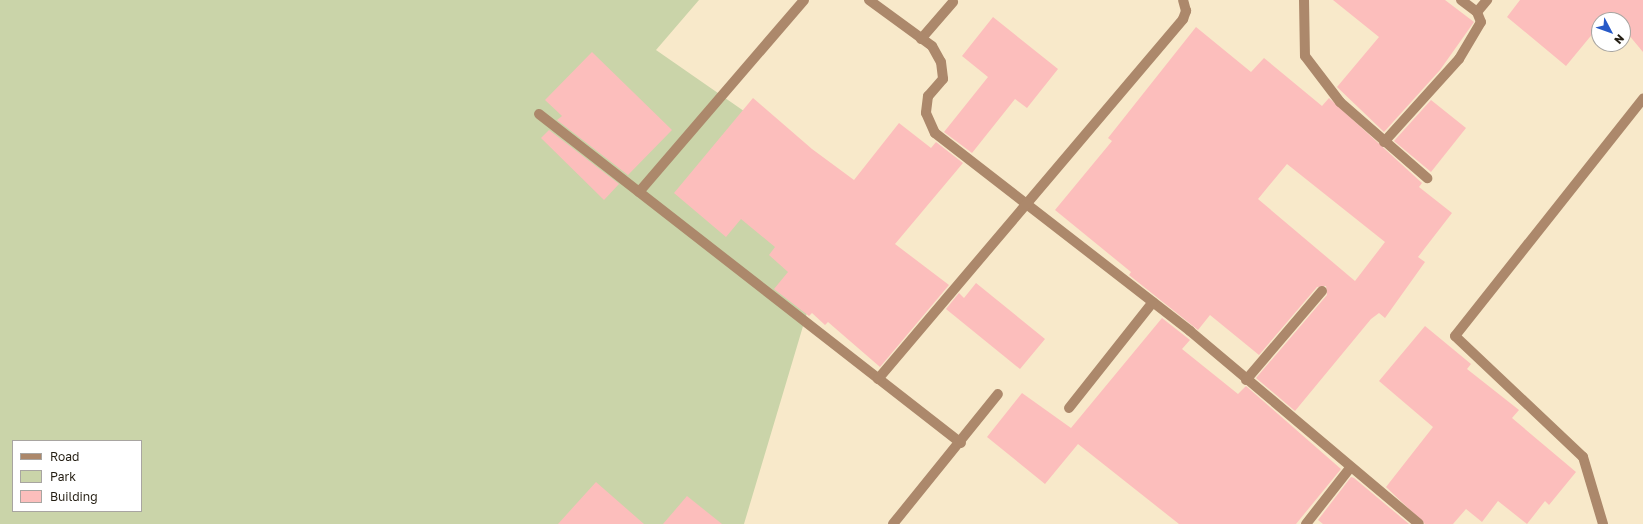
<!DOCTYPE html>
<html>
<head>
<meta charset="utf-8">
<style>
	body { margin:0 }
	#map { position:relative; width:1643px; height:524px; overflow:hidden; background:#f8e9ca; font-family:"Golos Text",sans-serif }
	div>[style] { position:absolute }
	.green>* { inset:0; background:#cad4a9 }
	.building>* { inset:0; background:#fcbebc }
	.minor>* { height:10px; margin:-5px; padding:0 5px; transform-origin:5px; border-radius:5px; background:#ac886b }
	span { translate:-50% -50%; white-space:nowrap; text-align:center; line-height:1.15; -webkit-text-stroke:4px #fff; paint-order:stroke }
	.legend { position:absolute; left:12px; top:440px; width:130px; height:72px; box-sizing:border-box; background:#fff; border:1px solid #a8a5a1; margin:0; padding:5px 7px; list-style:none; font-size:12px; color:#251f14 }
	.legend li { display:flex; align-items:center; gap:8px; height:20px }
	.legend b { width:20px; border:1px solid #a8a5a1 }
	.north { position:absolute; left:1591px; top:12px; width:40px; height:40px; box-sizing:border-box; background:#fff; border:1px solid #a8a5a1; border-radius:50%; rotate:131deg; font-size:11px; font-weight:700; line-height:16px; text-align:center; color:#251f14 }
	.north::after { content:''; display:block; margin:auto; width:14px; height:18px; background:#2759c7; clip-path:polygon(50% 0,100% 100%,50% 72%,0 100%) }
</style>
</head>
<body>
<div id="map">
	<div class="green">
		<i style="clip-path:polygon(evenodd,0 0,699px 0,656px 50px,846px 182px,744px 524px,0 524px,0 0,13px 441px,141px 441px,141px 511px,13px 511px,13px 441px)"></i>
	</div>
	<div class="building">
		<i style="clip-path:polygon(1333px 0,1445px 0,1474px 22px,1440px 70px,1384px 132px,1337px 87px,1379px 37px)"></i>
		<i style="clip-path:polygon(1520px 0,1643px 0,1643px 52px,1623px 28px,1623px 20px,1616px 20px,1610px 13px,1599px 20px,1599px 26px,1566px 66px,1507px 17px)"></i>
		<i style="clip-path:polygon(993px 17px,1058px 69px,1027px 108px,1015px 99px,972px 153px,944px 132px,988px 77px,962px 56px)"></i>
		<i style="clip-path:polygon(evenodd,1196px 27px,1251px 72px,1264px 58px,1322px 106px,1329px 98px,1422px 183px,1419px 187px,1452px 213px,1418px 257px,1425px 262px,1385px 318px,1379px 313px,1371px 319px,1295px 411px,1256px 378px,1327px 295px,1326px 286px,1317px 287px,1259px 355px,1210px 315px,1198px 330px,1129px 275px,1131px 272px,1055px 210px,1112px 141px,1108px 138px,1196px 27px,1287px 164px,1385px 242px,1355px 281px,1258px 199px,1287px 164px)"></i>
		<i style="clip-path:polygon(592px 52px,672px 130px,628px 175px,557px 120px,562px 116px,545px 100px)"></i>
		<i style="clip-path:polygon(753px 98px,812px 149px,854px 180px,899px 123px,931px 148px,936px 142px,963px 163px,895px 244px,949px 285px,880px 367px,828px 322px,825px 325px,812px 313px,809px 316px,774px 289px,788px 272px,769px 255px,775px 247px,741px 219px,726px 237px,674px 193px)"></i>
		<i style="clip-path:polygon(1431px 100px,1466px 128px,1431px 172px,1394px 141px)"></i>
		<i style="clip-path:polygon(549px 130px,619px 184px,604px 200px,541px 138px)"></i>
		<i style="clip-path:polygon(976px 283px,1045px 339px,1020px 369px,946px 309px,959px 293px,964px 298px)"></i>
		<i style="clip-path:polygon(1162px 318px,1190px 340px,1182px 349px,1238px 394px,1246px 386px,1341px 469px,1296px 524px,1179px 524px,1078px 444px,1045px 484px,987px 437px,1022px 393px,1071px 428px)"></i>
		<i style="clip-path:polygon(1425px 326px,1471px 364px,1467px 369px,1519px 410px,1512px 418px,1576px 472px,1549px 505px,1545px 501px,1527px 524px,1498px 501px,1482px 522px,1466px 509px,1453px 524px,1425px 524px,1386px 487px,1433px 427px,1379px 381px)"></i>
		<i style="clip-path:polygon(1351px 477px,1354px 478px,1409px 524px,1323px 524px,1318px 520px)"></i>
		<i style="clip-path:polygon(596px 482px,644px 524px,558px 524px)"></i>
		<i style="clip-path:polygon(687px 496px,722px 524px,663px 524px)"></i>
	</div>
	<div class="minor">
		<i style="left:869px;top:0;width:78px;rotate:36.1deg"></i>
		<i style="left:932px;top:46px;width:18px;rotate:61deg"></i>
		<i style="left:941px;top:62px;width:17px;rotate:83deg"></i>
		<i style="left:943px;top:79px;width:23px;rotate:131deg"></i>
		<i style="left:928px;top:96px;width:17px;rotate:97deg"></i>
		<i style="left:926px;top:113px;width:22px;rotate:66deg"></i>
		<i style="left:935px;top:133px;width:323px;rotate:37.8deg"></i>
		<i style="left:1190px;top:331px;width:299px;rotate:40.1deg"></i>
		<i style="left:1304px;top:0;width:56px;rotate:89deg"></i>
		<i style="left:1305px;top:56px;width:58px;rotate:52.7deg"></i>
		<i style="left:1340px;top:102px;width:116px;rotate:41.1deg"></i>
		<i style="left:1477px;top:12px;width:16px;rotate:-50deg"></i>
		<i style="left:921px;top:39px;width:49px;rotate:-49.1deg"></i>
		<i style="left:539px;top:114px;width:535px;rotate:37.94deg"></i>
		<i style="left:1384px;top:142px;width:112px;rotate:-47.9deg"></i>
		<i style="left:1459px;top:59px;width:43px;rotate:-59.3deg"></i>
		<i style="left:1481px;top:22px;width:11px;rotate:-112deg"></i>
		<i style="left:1477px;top:12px;width:20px;rotate:-143deg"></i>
		<i style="left:639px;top:192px;width:253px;rotate:-49.3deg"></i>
		<i style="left:878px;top:379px;width:472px;rotate:-49.7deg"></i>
		<i style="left:1183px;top:19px;width:9px;rotate:-69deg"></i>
		<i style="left:1186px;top:11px;width:11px;rotate:-105deg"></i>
		<i style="left:1246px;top:380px;width:117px;rotate:-49.5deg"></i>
		<i style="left:1069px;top:408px;width:135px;rotate:-51.6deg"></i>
		<i style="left:893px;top:524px;width:167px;rotate:-51.1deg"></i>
		<i style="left:1306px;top:524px;width:71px;rotate:-51.8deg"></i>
		<i style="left:1603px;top:524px;width:70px;rotate:-106.6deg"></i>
		<i style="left:1583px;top:457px;width:176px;rotate:-136.6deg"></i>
		<i style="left:1455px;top:336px;width:303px;rotate:-51.6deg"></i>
	</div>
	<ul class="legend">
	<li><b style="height:5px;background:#ac886b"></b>Road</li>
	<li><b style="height:11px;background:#cad4a9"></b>Park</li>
	<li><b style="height:11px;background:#fcbebc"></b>Building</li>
	</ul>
	<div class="north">N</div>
</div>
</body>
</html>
